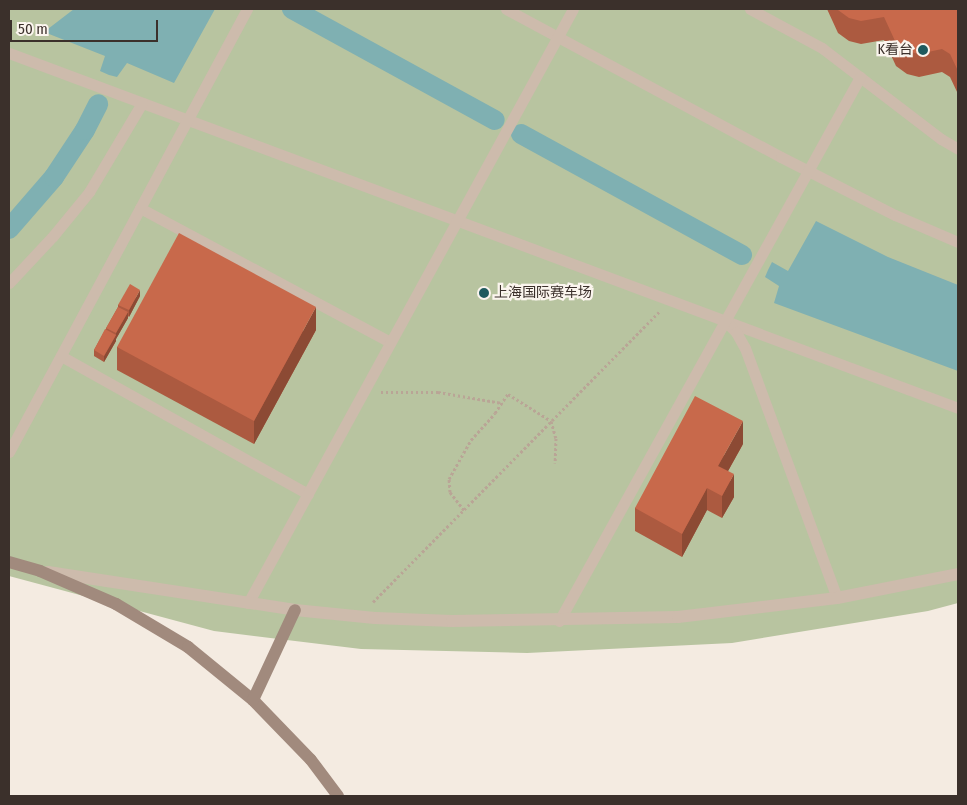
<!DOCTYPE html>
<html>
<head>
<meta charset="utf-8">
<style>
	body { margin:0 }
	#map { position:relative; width:967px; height:805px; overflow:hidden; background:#f4ebe1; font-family:"Fira Sans Condensed","Noto Sans SC",sans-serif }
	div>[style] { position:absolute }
	.green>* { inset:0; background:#b8c4a0 }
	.water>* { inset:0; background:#7fb0b2 }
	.canal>* { height:20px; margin:-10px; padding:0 10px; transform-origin:10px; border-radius:10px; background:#7fb0b2 }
	.path>* { height:3px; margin-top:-1.5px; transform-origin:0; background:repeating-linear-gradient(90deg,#b9a596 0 2.5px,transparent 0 5px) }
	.lane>* { height:11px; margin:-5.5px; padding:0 5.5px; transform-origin:5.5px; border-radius:5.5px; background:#cdbbac }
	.street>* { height:12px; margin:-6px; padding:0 6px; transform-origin:6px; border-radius:6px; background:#cdbbac }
	.secondary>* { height:12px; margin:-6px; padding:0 6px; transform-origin:6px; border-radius:6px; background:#a18a7d }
	.wall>* { inset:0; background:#ac5a40 }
	.shaded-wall>* { inset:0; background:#8c4a34 }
	.building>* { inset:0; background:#c8694b }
	.dots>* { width:14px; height:14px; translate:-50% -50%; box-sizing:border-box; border:2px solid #fbf5ee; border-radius:50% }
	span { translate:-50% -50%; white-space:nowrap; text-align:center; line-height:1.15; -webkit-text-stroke:4.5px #fbf5ee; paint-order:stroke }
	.poi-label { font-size:14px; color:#3b302b }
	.right { translate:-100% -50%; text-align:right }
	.left { translate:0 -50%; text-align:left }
	.frame { position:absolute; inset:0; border:10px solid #3b302b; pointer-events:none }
	.scale { position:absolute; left:10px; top:20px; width:148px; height:22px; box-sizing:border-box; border:2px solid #3b302b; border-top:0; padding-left:6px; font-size:15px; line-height:18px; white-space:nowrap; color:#3b302b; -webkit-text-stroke:4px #fbf5ee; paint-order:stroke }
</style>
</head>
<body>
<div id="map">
	<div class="green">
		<i style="clip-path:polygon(9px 9px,958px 9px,958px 603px,928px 611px,732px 643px,527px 653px,361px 649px,214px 631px,9px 576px)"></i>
	</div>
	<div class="water">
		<i style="clip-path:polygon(74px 9px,215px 9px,174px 83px,127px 63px,117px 77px,109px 75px,100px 71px,105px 56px,44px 32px)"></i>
		<i style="clip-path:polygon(816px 221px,888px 257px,958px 285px,958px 371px,774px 303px,779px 286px,765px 277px,768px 270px,772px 262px,788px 271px)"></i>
	</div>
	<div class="canal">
		<i style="left:292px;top:9px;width:231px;rotate:28.7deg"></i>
		<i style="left:521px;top:134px;width:252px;rotate:28.7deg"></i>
		<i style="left:9px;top:229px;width:69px;rotate:-49.1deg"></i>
		<i style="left:54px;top:177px;width:56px;rotate:-56.6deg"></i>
		<i style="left:85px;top:130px;width:29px;rotate:-63deg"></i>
	</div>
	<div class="path">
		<i style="left:381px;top:392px;width:57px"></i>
		<i style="left:438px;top:392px;width:65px;rotate:9.8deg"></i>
		<i style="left:464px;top:510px;width:23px;rotate:-128deg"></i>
		<i style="left:450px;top:492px;width:13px;rotate:-94deg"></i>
		<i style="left:449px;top:479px;width:45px;rotate:-60.6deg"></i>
		<i style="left:471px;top:440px;width:36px;rotate:-48deg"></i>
		<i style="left:495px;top:413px;width:23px;rotate:-56deg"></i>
		<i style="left:508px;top:394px;width:51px;rotate:32.1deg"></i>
		<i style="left:551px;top:421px;width:18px;rotate:74deg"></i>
		<i style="left:556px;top:438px;width:25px;rotate:92deg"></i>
		<i style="left:373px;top:602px;width:409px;rotate:-45.4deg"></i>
	</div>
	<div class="lane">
		<i style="left:506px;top:9px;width:312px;rotate:28.3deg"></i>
		<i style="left:781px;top:157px;width:128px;rotate:27deg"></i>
		<i style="left:895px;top:215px;width:69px;rotate:23.2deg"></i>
		<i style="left:750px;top:9px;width:82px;rotate:28.4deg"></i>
		<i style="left:822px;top:48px;width:150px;rotate:37.4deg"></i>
		<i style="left:941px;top:139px;width:20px;rotate:30deg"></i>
		<i style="left:9px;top:53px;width:1013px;rotate:20.51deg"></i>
		<i style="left:140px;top:208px;width:284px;rotate:28.2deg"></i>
		<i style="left:9px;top:283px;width:64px;rotate:-46.9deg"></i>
		<i style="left:53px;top:236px;width:57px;rotate:-50.7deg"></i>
		<i style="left:89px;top:192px;width:104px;rotate:-59.2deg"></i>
		<i style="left:727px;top:323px;width:13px;rotate:45deg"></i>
		<i style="left:736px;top:332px;width:18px;rotate:61deg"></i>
		<i style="left:745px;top:348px;width:266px;rotate:69.8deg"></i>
		<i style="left:61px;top:356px;width:283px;rotate:29.2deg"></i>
		<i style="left:9px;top:452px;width:503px;rotate:-61.75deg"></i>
		<i style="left:248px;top:603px;width:677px;rotate:-61.32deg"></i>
		<i style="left:559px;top:621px;width:622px;rotate:-61.04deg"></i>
	</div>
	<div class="street">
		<i style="left:48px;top:572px;width:250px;rotate:8.7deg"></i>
		<i style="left:295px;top:610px;width:80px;rotate:5.7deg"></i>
		<i style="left:375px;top:618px;width:77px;rotate:2.2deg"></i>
		<i style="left:452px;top:621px;width:226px;rotate:-1deg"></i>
		<i style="left:678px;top:617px;width:160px;rotate:-6.8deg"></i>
		<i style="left:837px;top:598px;width:123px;rotate:-11.2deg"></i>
	</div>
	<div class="secondary">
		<i style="left:9px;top:562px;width:32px;rotate:16deg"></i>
		<i style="left:40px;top:571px;width:83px;rotate:23.5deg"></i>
		<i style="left:116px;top:604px;width:84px;rotate:30.8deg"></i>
		<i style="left:188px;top:647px;width:84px;rotate:39.2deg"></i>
		<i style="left:253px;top:700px;width:83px;rotate:46deg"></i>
		<i style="left:311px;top:760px;width:45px;rotate:53.1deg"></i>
		<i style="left:253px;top:700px;width:99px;rotate:-65deg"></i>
	</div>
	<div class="wall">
		<i style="clip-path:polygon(827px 9px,958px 9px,958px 94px,950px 77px,942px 72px,919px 77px,907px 74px,896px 66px,884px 40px,861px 44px,849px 41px,838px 33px)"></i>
		<i style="clip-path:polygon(140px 296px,129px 317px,128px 316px,128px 318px,116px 339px,116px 341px,104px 362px,94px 356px,94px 350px,118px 307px,118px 305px)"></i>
		<i style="clip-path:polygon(316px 330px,254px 444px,117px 370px,117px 347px)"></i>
		<i style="clip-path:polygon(743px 444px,728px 471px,734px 497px,722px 518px,707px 510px,682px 557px,635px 531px,635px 508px)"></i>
	</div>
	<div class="shaded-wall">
		<i style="clip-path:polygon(140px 290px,140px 296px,129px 317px,129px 310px)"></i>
		<i style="clip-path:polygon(316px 307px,316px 330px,254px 444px,254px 421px)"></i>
		<i style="clip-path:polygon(128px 312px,128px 318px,116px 339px,116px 333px)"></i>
		<i style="clip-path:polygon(116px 335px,116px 341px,104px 362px,104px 356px)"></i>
		<i style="clip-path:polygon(743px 421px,743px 444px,718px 489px,718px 466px)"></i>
		<i style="clip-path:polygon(734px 474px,734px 497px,722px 518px,722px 496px)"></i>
		<i style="clip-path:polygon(707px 488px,707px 510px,682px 557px,682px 534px)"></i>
	</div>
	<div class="building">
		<i style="clip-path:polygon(837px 9px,958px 9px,958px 71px,950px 54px,942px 49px,919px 54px,907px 51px,896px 43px,884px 17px,861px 21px,849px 18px,838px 10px)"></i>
		<i style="clip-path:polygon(179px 233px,316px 307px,254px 421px,117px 347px)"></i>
		<i style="clip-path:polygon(130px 284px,140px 290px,129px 310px,118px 305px)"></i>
		<i style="clip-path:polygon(118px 307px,128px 312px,116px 333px,106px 328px)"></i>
		<i style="clip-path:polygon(105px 329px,116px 335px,104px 356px,94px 350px)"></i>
		<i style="clip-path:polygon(695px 396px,743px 421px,718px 466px,734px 474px,722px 496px,707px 488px,682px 534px,635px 508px)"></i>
	</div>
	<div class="dots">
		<i style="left:923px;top:50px;background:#1f5a5e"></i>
		<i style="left:484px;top:293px;background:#1f5a5e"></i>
	</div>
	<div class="poi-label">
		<span class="right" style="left:913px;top:50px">K看台</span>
		<span class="left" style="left:494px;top:293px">上海国际赛车场</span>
	</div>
	<div class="frame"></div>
	<div class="scale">50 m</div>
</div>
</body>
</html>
